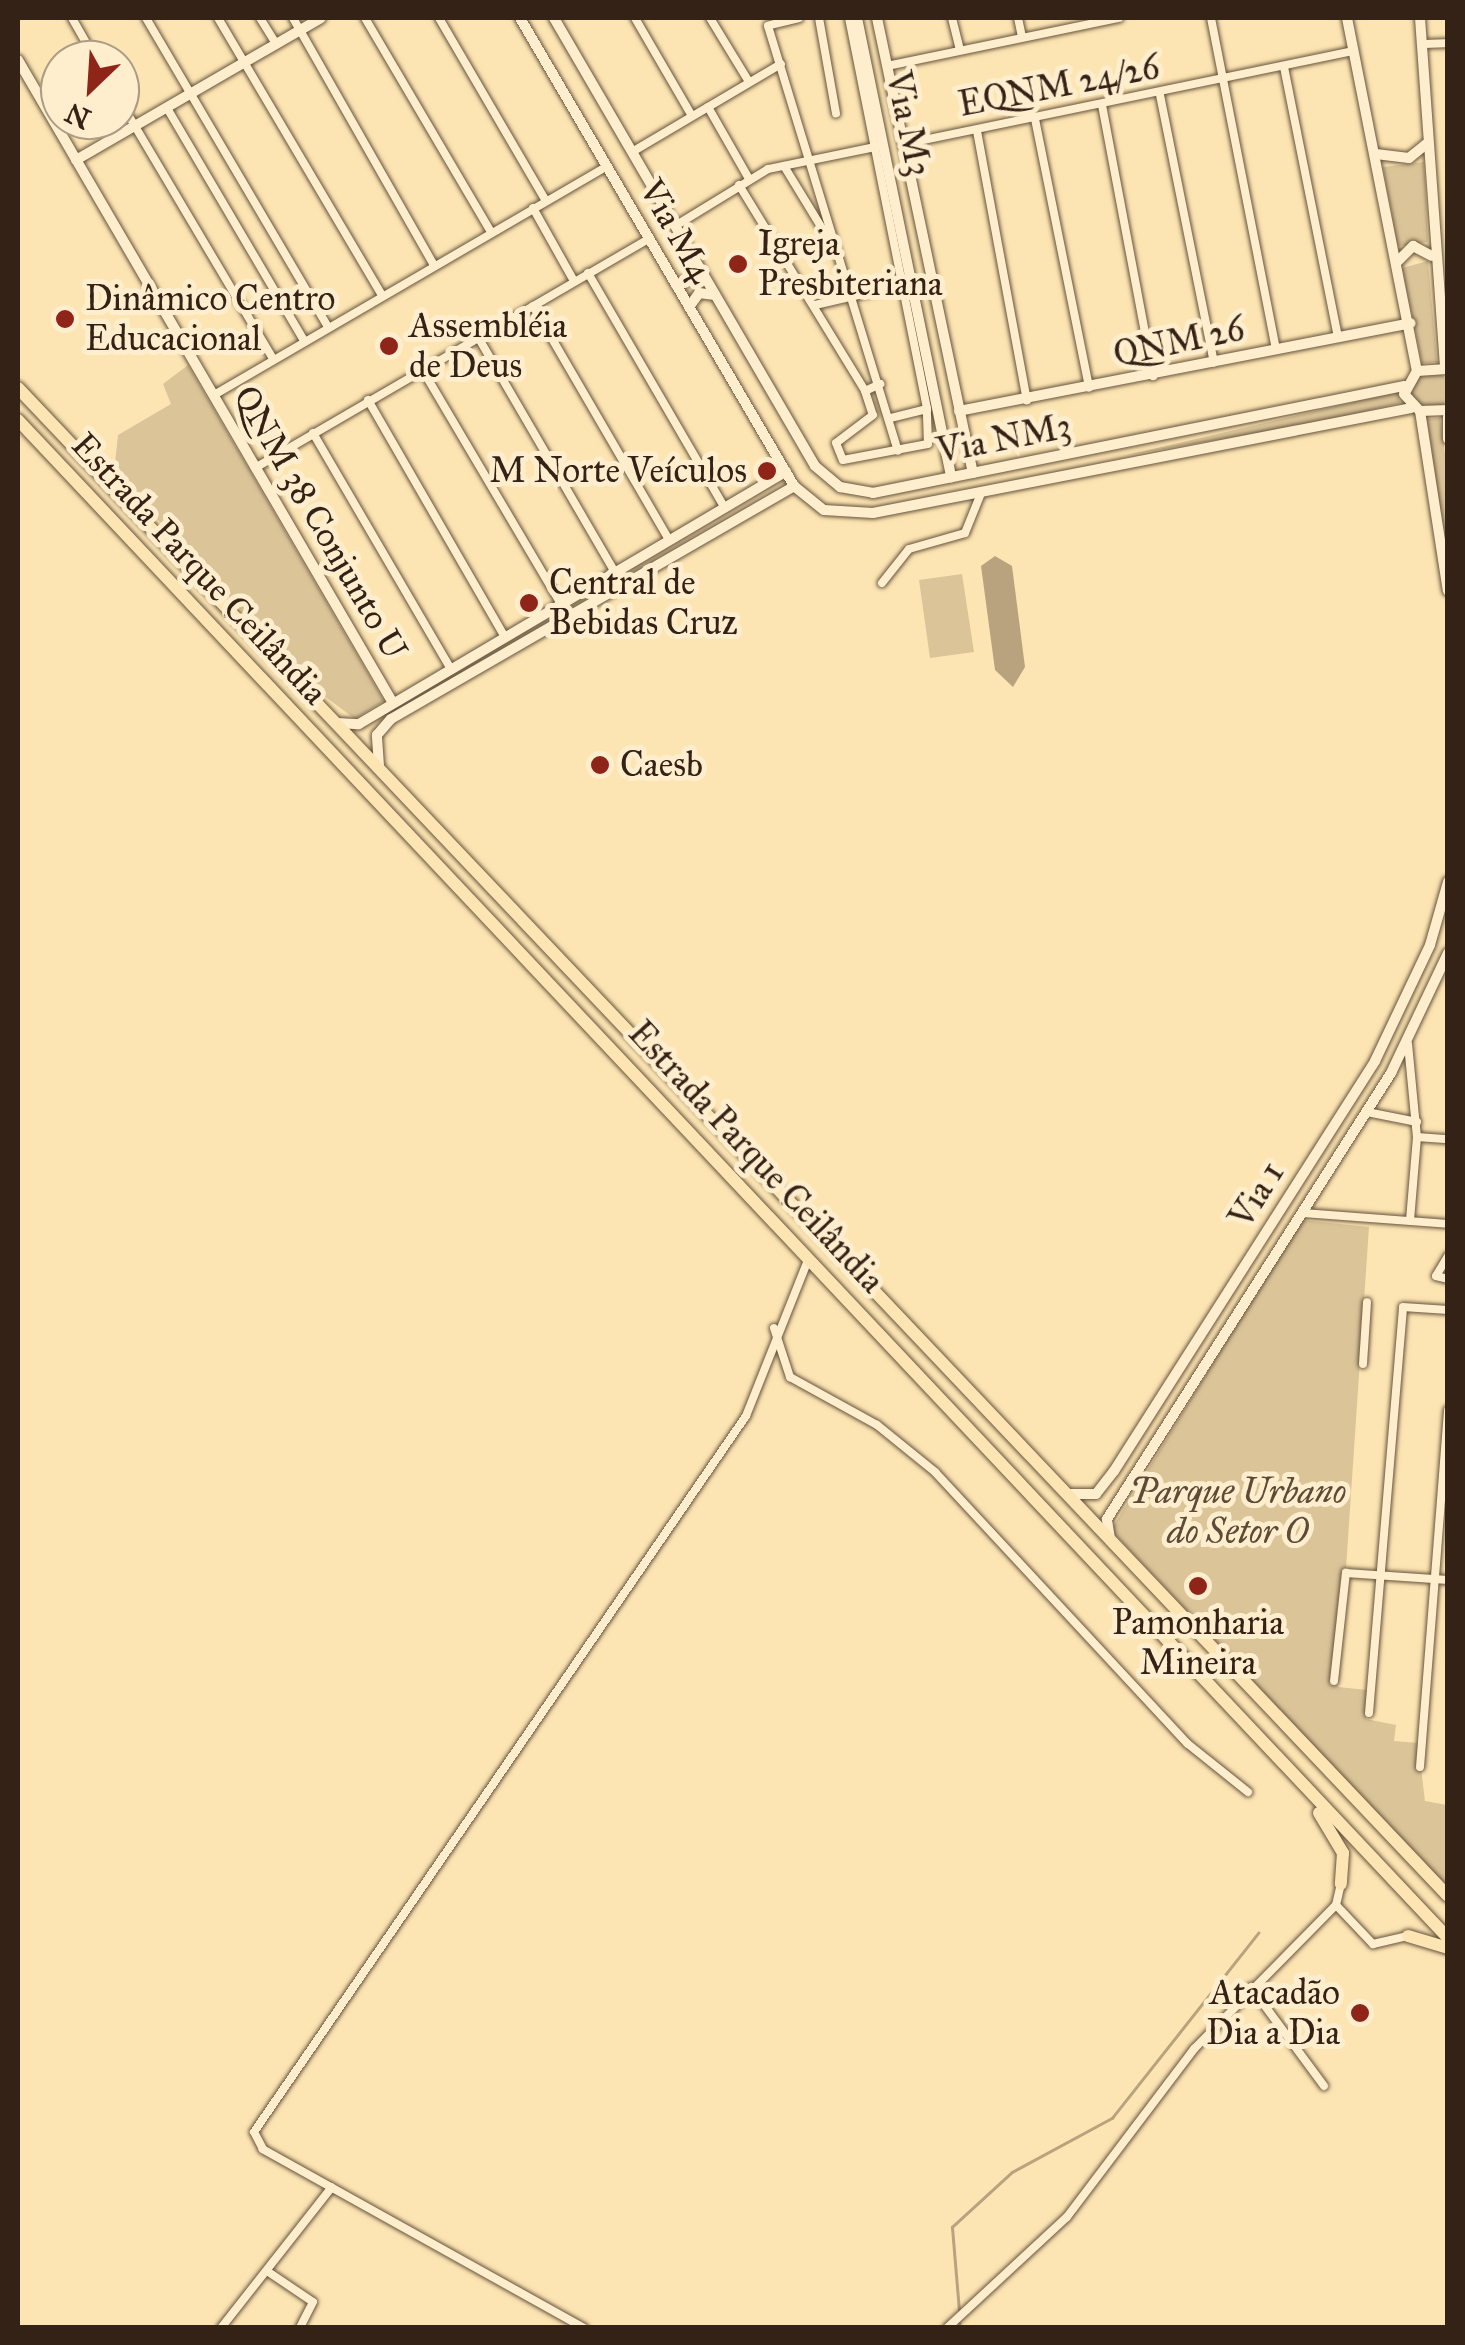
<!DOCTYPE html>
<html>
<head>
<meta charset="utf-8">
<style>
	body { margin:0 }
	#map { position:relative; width:1465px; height:2345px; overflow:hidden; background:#fde5b3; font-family:"IM FELL Great Primer",serif }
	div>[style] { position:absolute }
	.green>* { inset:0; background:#dbc498 }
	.round { border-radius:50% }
	.water>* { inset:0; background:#b9a37e }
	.stream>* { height:2.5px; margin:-1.25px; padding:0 1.25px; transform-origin:1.25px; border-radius:1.25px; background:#b9a37e }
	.roads { filter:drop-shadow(0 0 2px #66533d) drop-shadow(0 0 2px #66533d) }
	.street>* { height:8px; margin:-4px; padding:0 4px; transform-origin:4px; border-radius:4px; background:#feeece }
	.secondary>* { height:10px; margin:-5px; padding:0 5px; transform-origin:5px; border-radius:5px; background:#feeece }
	.highway>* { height:12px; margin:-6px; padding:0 6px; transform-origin:6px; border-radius:6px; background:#fde5b3 }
	.dots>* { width:28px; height:28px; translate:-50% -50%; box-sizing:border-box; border:5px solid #feeece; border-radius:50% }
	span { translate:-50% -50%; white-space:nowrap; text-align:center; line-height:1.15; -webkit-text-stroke:10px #feeece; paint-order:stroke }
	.street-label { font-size:35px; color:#342216 }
	.poi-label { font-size:35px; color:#342216 }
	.left { translate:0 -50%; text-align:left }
	.right { translate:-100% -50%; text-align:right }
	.park-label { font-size:35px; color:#5e4a36; font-style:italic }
	.frame { position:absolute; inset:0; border:20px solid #342216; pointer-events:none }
	.north { position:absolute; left:40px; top:40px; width:100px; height:100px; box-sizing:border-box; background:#feeece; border:2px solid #ad9c84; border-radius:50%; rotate:205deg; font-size:28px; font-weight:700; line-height:40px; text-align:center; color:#342216 }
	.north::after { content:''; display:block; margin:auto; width:35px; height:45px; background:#8f2418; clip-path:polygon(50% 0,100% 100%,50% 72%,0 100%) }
</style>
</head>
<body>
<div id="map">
	<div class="green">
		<i style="clip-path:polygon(1424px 162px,1428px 242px,1398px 246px,1383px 167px)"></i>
		<i style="clip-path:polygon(1428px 261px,1437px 362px,1422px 363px,1402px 268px)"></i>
		<i style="clip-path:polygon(188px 365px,384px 701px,355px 719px,310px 685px,114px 472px,118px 435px,171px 404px,163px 384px)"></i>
		<i class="round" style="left:1411px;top:371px;width:38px;height:38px"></i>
		<i style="clip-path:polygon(1397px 392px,1400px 403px,1325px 421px,1123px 456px)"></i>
		<i style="clip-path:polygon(1440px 418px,1448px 475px,1447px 560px,1427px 419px)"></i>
		<i style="clip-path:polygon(962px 574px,974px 652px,930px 658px,919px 580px)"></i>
		<i style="clip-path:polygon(1301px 1220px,1369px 1227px,1338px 1687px,1368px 1690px,1366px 1719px,1396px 1725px,1394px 1741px,1418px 1743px,1425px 1801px,1447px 1805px,1447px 1887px,1111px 1530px)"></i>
	</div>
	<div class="water">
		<i style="clip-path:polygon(995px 556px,1012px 566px,1025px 667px,1013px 687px,995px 670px,981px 566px)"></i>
	</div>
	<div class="stream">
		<i style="left:959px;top:2311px;width:84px;rotate:-94.8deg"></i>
		<i style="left:952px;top:2227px;width:81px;rotate:-42.5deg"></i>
		<i style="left:1012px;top:2172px;width:114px;rotate:-28.4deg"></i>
		<i style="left:1112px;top:2118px;width:236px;rotate:-51.7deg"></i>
		<i style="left:960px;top:2323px;width:5px;rotate:90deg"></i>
	</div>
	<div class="roads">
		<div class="street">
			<i style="left:72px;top:18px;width:48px;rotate:60.3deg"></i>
			<i style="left:146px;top:18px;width:359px;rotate:59.5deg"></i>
			<i style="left:218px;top:18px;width:322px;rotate:59.4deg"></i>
			<i style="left:260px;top:18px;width:31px;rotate:58deg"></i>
			<i style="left:293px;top:18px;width:284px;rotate:60.3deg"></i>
			<i style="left:365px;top:18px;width:248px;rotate:59.5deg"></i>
			<i style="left:439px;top:18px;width:212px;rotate:59.7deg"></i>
			<i style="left:635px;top:18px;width:113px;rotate:59.8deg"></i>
			<i style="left:710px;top:18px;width:75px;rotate:58.6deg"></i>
			<i style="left:799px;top:18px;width:32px;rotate:166deg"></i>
			<i style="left:768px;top:26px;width:444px;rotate:73deg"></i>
			<i style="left:819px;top:18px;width:97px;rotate:79.9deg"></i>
			<i style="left:849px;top:18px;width:399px;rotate:78.7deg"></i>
			<i style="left:927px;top:409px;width:37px;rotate:166deg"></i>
			<i style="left:952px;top:18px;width:33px;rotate:76deg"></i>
			<i style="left:1018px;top:18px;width:19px;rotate:78deg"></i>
			<i style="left:1211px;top:18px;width:338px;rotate:78.9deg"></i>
			<i style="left:1421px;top:44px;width:27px;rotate:-2deg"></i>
			<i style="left:887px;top:66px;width:237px;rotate:-11.7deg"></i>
			<i style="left:1284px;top:67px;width:276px;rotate:78.7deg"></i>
			<i style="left:1160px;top:95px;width:273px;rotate:78.6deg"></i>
			<i style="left:120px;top:101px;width:300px;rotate:59.3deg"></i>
			<i style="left:1102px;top:105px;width:276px;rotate:79.3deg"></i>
			<i style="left:708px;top:107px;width:83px;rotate:60.3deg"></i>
			<i style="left:167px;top:108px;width:270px;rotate:59.5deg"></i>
			<i style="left:1035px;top:119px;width:274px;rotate:78.6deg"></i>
			<i style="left:977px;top:131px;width:274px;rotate:79.5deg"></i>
			<i style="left:904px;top:144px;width:459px;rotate:-11.7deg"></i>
			<i style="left:632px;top:152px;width:173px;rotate:-30.6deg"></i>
			<i style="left:784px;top:166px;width:90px;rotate:58.6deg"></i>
			<i style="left:739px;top:185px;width:241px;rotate:58.5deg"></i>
			<i style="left:865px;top:391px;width:17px;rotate:-25deg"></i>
			<i style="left:533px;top:208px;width:84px;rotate:60.7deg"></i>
			<i style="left:675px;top:226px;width:109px;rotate:-31.5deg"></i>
			<i style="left:768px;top:169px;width:114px;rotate:-11.6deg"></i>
			<i style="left:588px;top:273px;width:272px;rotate:59.8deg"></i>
			<i style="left:815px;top:305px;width:89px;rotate:-12.9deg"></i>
			<i style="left:533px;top:306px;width:271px;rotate:59.8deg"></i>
			<i style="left:478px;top:337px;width:272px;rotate:59.8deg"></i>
			<i style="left:422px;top:369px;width:273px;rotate:59.4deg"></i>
			<i style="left:865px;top:391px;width:25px;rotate:72deg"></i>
			<i style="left:873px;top:415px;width:46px;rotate:142.9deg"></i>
			<i style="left:836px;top:443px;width:18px;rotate:68deg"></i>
			<i style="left:843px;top:460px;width:86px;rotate:-10.7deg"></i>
			<i style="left:928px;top:444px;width:35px;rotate:-92deg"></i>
			<i style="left:214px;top:395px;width:453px;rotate:-30.2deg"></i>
			<i style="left:368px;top:400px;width:274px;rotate:60deg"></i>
			<i style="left:313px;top:433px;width:273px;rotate:59.7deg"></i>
			<i style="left:255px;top:468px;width:457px;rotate:-30.2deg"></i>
			<i style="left:882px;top:583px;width:43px;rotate:-51.5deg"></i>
			<i style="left:909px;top:549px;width:58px;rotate:-15.9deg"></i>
			<i style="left:965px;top:533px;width:45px;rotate:-68deg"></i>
			<i style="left:1408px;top:1044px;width:93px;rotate:84.5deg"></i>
			<i style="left:1417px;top:1137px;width:84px;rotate:94.8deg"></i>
			<i style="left:1367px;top:1112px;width:51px;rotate:11.3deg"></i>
			<i style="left:1417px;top:1137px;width:31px;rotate:4deg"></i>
			<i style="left:1303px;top:1213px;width:145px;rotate:4.3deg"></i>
			<i style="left:1448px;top:1256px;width:23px;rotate:121deg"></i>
			<i style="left:1436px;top:1276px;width:12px;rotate:14deg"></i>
			<i style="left:774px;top:1328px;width:52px;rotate:71.9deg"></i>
			<i style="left:790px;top:1377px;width:99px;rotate:28.9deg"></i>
			<i style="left:877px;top:1425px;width:75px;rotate:39deg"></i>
			<i style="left:935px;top:1472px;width:371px;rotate:47.1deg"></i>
			<i style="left:1188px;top:1744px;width:77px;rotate:38.7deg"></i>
			<i style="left:1363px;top:1364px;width:62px;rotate:-86.3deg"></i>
			<i style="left:1334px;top:1681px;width:109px;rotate:-83.7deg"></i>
			<i style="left:1346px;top:1573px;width:102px;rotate:3.9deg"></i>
			<i style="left:1369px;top:1713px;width:407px;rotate:-85.2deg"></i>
			<i style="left:1403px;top:1307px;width:45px;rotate:3.8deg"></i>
			<i style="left:1420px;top:1767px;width:358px;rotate:-85.5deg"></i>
			<i style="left:1336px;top:1905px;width:54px;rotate:46.5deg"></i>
			<i style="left:1373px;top:1944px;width:36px;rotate:-13deg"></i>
			<i style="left:1251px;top:1987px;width:123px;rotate:53.6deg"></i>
			<i style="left:267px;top:2271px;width:55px;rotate:34deg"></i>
			<i style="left:313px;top:2302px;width:29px;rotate:117deg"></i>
			<i style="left:221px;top:2328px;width:179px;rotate:-51.8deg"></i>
			<i style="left:584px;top:2328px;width:368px;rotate:-150.9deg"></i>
			<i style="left:263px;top:2149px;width:19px;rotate:-118deg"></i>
			<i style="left:254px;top:2132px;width:869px;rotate:-55.51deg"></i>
			<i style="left:746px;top:1416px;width:170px;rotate:-68.3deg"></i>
			<i style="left:947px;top:2328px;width:163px;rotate:-42.8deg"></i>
			<i style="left:1067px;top:2217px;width:211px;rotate:-52.9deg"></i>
			<i style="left:1194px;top:2049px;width:202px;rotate:-45.4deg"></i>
			<i style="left:1336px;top:1905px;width:22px;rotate:-77deg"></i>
		</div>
		<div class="secondary">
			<i style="left:520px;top:18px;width:542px;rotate:59.65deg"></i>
			<i style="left:794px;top:486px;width:38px;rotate:39deg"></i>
			<i style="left:824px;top:510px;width:49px;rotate:3.5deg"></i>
			<i style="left:873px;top:513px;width:548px;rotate:-11.04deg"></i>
			<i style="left:554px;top:18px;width:518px;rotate:59.78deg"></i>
			<i style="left:815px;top:466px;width:33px;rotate:40deg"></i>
			<i style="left:840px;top:487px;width:34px;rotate:10deg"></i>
			<i style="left:873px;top:493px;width:542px;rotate:-11.39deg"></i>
			<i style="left:857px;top:18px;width:469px;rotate:78.4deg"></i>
			<i style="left:877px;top:18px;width:465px;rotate:78.1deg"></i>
			<i style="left:1347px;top:18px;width:360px;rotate:78.8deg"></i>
			<i style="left:1420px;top:18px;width:351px;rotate:85.9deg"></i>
			<i style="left:18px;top:60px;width:744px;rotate:59.75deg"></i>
			<i style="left:1376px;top:154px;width:33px;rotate:7deg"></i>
			<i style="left:1409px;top:158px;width:22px;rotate:-39deg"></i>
			<i style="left:76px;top:160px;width:283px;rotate:-30.1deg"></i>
			<i style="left:1397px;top:262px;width:23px;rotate:-45deg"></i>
			<i style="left:1413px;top:246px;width:21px;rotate:28deg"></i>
			<i style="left:676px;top:285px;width:29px;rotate:-22deg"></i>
			<i style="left:689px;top:307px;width:17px;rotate:-54deg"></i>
			<i style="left:699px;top:293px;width:16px;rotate:7deg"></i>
			<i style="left:1447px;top:369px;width:30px;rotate:176deg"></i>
			<i style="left:1417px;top:371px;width:26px;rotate:119deg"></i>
			<i style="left:1404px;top:394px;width:23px;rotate:47deg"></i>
			<i style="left:1420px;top:411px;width:28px;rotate:-2deg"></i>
			<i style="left:959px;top:411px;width:460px;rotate:-11deg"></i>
			<i style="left:1420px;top:411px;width:182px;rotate:81.2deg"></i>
			<i style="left:1448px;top:417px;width:22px;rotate:90deg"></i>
			<i style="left:337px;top:723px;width:22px;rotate:3deg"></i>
			<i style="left:359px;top:724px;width:496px;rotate:-30.6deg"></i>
			<i style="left:379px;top:766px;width:31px;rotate:-94deg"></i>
			<i style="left:377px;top:735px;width:21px;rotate:-49deg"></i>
			<i style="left:391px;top:719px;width:466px;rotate:-30deg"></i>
			<i style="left:1067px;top:1494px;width:29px"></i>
			<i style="left:1096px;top:1494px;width:29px;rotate:-52deg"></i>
			<i style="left:1114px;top:1471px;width:486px;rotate:-57.5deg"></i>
			<i style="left:1375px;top:1061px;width:128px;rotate:-64.6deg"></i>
			<i style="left:1430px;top:945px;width:66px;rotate:-74.1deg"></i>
			<i style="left:1110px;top:1539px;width:20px;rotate:-99deg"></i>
			<i style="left:1107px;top:1519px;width:529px;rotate:-57.51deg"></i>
			<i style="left:1391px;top:1073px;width:133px;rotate:-64.6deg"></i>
		</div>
		<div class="highway">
			<i style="left:18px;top:388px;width:2078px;rotate:46.52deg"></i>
			<i style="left:18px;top:420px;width:2085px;rotate:46.71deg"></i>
			<i style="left:1319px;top:1813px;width:47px;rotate:59deg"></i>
			<i style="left:1343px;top:1853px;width:31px;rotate:94deg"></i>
			<i style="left:1408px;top:1936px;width:42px;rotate:16.7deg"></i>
		</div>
	</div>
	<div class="dots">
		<i style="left:738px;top:264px;background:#8f2418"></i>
		<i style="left:65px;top:319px;background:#8f2418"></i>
		<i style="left:389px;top:346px;background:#8f2418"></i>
		<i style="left:767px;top:471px;background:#8f2418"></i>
		<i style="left:529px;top:603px;background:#8f2418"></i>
		<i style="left:600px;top:765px;background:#8f2418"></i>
		<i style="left:1198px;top:1586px;background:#8f2418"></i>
		<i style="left:1360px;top:2013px;background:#8f2418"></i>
	</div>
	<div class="street-label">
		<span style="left:1059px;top:86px;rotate:-11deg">EQNM 24/26</span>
		<span style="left:908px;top:124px;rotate:78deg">Via M3</span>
		<span style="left:676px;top:231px;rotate:60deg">Via M4</span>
		<span style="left:1179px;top:342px;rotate:-12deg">QNM 26</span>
		<span style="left:1004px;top:439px;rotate:-11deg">Via NM3</span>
		<span style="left:320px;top:523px;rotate:60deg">QNM 38 Conjunto U</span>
		<span style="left:199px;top:569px;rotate:47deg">Estrada Parque Ceilândia</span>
		<span style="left:756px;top:1157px;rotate:47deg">Estrada Parque Ceilândia</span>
		<span style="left:1257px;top:1195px;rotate:-58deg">Via 1</span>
	</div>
	<div class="poi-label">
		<span class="left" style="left:758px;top:264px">Igreja<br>Presbiteriana</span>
		<span class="left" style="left:85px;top:319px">Dinâmico Centro<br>Educacional</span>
		<span class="left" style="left:409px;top:346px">Assembléia<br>de Deus</span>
		<span class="right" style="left:747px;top:471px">M Norte Veículos</span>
		<span class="left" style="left:549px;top:603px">Central de<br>Bebidas Cruz</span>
		<span class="left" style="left:620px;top:765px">Caesb</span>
		<span style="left:1198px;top:1643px">Pamonharia<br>Mineira</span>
		<span class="right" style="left:1340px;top:2013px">Atacadão<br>Dia a Dia</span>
	</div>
	<div class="park-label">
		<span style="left:1238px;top:1512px">Parque Urbano<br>do Setor O</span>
	</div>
	<div class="frame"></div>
	<div class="north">N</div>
</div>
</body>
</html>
